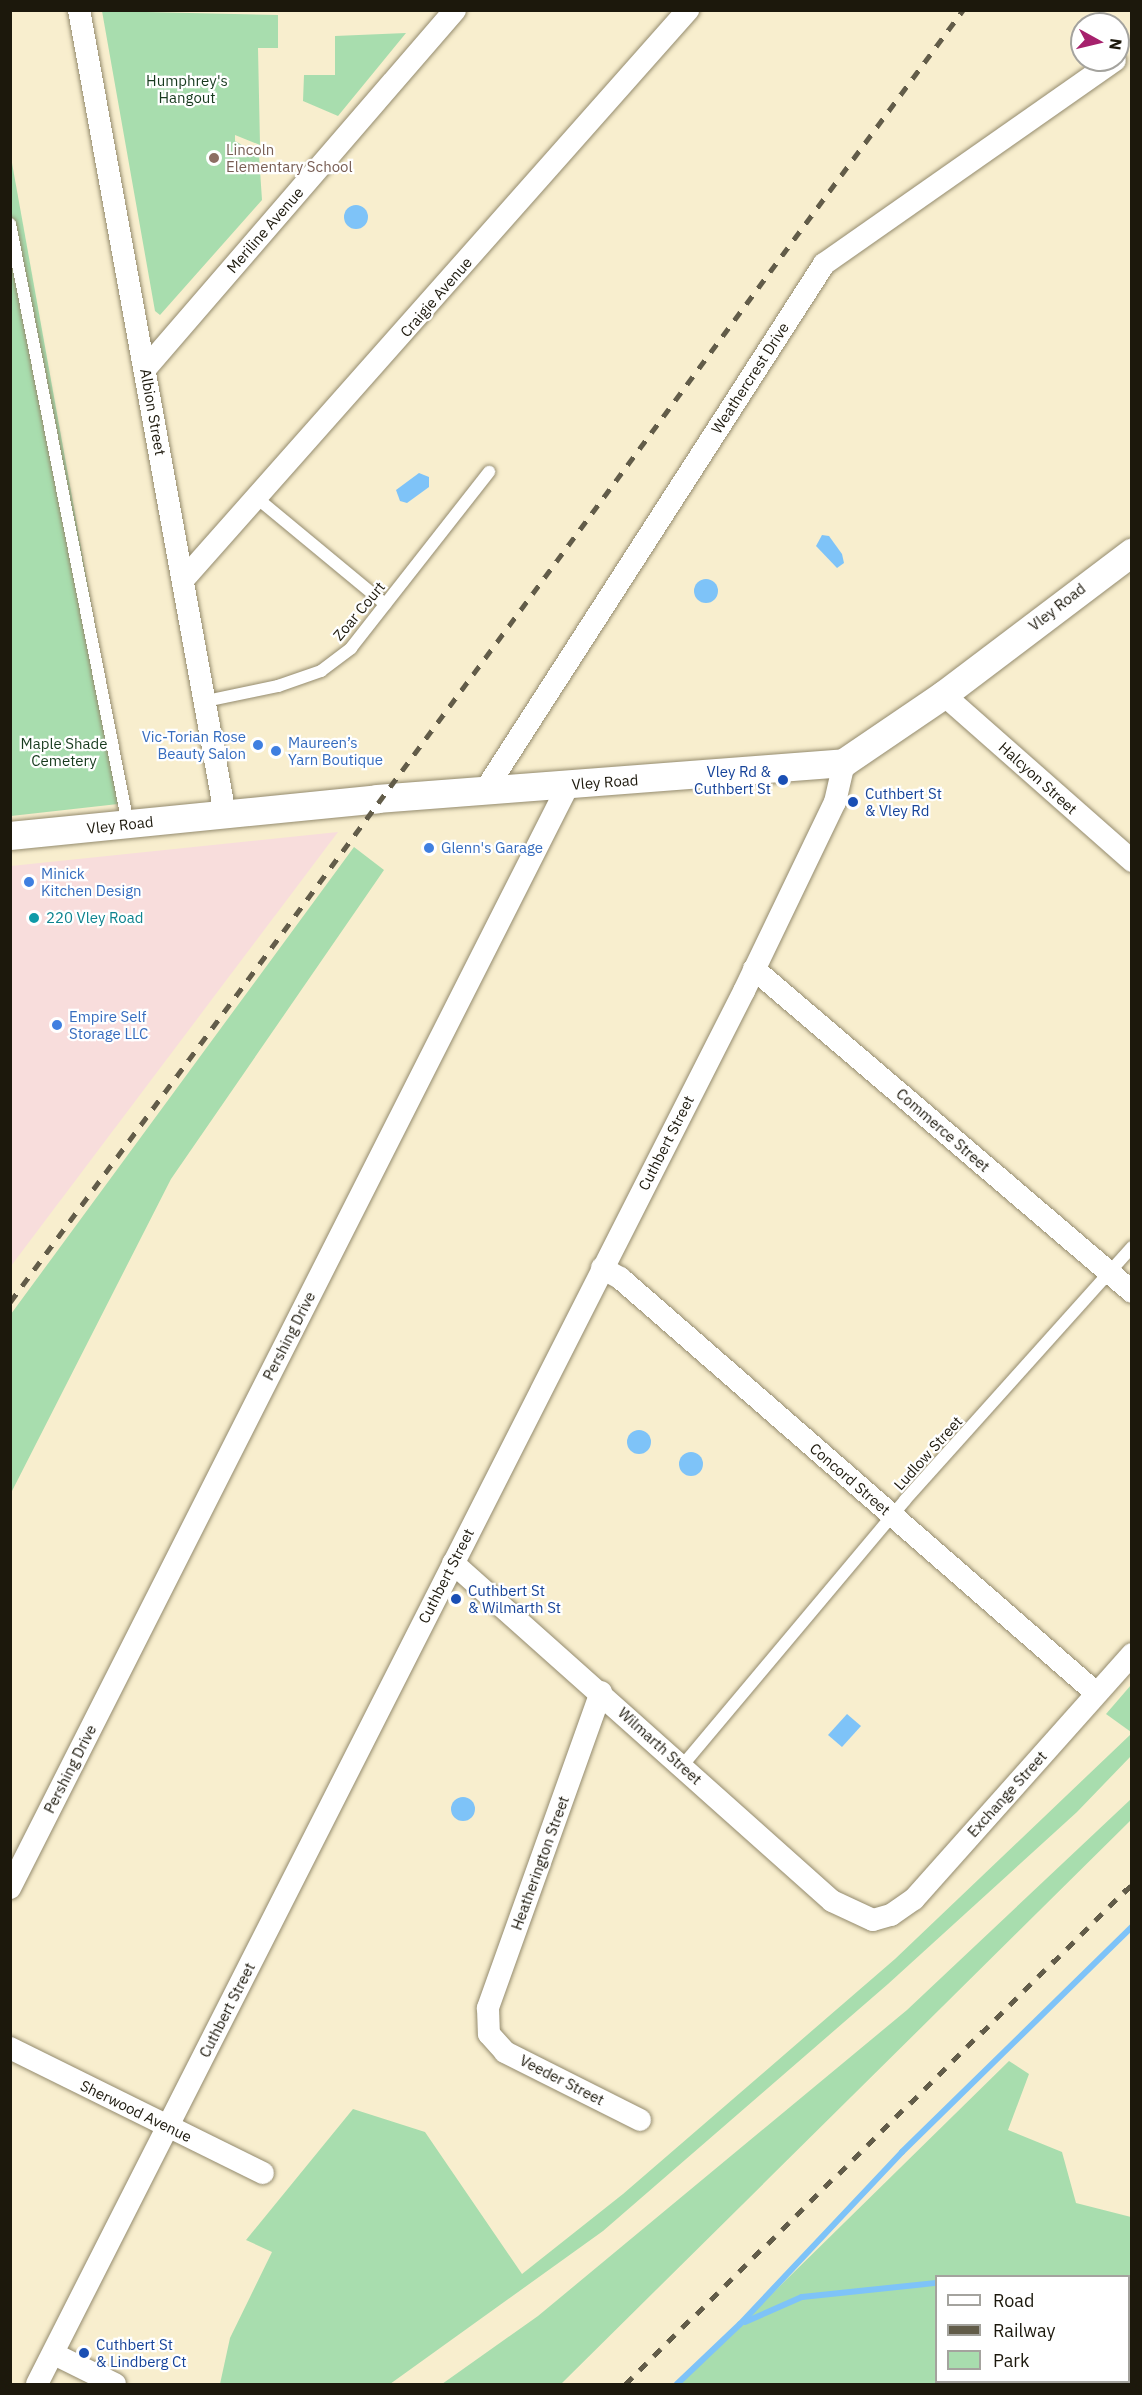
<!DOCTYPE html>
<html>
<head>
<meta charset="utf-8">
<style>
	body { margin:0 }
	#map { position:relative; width:1142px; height:2395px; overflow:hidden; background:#f8eece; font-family:"IBM Plex Sans",sans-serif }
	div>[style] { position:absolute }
	.commercial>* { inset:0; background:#f8dddc }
	.green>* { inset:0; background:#a8ddae }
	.water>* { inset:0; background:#7ec3f8 }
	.round { border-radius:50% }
	.stream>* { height:6px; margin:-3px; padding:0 3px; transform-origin:3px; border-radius:3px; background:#7ec3f8 }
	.roads { filter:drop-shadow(0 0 2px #948b6e) drop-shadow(0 0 2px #948b6e) }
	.service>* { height:12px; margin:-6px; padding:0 6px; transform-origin:6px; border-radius:6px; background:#fff }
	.minor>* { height:22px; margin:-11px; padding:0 11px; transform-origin:11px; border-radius:11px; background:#fff }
	.tertiary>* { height:28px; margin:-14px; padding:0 14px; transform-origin:14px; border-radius:14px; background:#fff }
	.rail>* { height:4.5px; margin-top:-2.25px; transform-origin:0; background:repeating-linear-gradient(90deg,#625c49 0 10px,transparent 0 20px) }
	.dots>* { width:16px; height:16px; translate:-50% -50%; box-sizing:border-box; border:3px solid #fff; border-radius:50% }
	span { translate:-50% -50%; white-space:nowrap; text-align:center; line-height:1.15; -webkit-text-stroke:4.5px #fff; paint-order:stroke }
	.park-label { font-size:15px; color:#173a1e }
	.education-label { font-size:15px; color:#785e54 }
	.left { translate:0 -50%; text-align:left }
	.street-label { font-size:15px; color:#1c180c }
	.shop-label { font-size:15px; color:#366cbe }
	.right { translate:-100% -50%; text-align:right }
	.transit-label { font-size:15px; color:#164399 }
	.culture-label { font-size:15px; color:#0d838f }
	.frame { position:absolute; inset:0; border:12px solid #1c180c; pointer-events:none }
	.legend { position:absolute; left:935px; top:2275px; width:195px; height:108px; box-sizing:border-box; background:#fff; border:2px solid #a4a39e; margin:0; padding:8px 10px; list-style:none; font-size:18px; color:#1c180c }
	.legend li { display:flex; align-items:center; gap:12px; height:30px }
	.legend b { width:30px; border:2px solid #a4a39e }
	.north { position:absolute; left:1070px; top:12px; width:60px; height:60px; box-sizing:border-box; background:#fff; border:2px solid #a4a39e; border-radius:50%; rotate:98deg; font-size:16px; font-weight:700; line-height:24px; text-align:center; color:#1c180c }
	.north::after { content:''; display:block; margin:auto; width:21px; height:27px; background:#a6216d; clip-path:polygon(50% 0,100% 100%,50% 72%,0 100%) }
</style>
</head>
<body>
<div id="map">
	<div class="commercial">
		<i style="clip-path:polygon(338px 832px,11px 1266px,11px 866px)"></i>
	</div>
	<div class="green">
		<i style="clip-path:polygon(102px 11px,278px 15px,278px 48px,258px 48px,260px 145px,235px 135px,235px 141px,259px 155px,262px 200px,160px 315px,155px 311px)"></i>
		<i style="clip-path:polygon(406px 33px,338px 116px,303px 101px,304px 75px,335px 75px,335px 36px)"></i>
		<i style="clip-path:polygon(10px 152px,127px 803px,11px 816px,10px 816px)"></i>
		<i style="clip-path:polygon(354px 847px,384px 870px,171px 1179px,11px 1493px,11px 1314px)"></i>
		<i style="clip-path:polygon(1131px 1685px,1131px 1732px,1106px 1714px)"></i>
		<i style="clip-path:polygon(1131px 1734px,1131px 1756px,1077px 1812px,888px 1984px,603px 2231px,390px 2384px,220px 2384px,230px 2338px,272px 2252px,246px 2240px,353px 2109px,425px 2132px,522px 2274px,623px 2194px,895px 1959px)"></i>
		<i style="clip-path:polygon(1131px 1799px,1131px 1820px,561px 2384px,442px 2384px,538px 2316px,907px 2010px)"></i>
		<i style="clip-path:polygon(1009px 2061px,1029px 2074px,1008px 2130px,1062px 2152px,1076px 2203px,1131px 2217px,1131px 2384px,1068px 2382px,1128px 2382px,1128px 2276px,936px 2276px,936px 2382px,1011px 2382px,1010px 2384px,680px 2384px)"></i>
	</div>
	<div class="water">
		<i class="round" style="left:344px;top:205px;width:24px;height:24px"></i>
		<i style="clip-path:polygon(419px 473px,429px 477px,429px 487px,407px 503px,400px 501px,396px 490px)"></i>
		<i style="clip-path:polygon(822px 535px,829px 536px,842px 554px,844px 563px,837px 568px,816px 546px)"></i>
		<i class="round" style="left:694px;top:579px;width:24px;height:24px"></i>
		<i class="round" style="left:627px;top:1430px;width:24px;height:24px"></i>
		<i class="round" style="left:679px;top:1452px;width:24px;height:24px"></i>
		<i style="clip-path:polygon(847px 1714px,861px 1726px,842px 1747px,828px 1735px)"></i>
		<i class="round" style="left:451px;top:1797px;width:24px;height:24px"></i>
	</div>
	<div class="stream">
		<i style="left:745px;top:2322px;width:62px;rotate:-23.7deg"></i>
		<i style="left:802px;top:2297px;width:135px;rotate:-6deg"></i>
		<i style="left:1125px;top:2382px;width:7px;rotate:16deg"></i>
		<i style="left:677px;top:2384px;width:87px;rotate:-43.6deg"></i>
		<i style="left:740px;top:2324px;width:236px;rotate:-46.7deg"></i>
		<i style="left:902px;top:2152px;width:322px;rotate:-44.4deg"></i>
	</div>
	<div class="roads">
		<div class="service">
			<i style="left:10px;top:224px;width:611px;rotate:78.87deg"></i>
			<i style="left:258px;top:499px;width:165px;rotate:39.6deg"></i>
			<i style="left:206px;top:701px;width:74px;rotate:-11.8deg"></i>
			<i style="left:278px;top:686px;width:46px;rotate:-19.2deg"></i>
			<i style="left:321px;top:671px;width:38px;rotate:-37deg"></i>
			<i style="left:351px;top:648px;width:224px;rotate:-51.9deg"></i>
			<i style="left:682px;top:1766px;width:347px;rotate:-50deg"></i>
			<i style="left:905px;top:1500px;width:340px;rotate:-48.1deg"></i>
		</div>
		<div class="minor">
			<i style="left:79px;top:10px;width:817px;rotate:79.71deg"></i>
			<i style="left:146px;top:368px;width:473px;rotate:-49.2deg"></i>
			<i style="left:183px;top:580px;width:762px;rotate:-48.46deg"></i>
			<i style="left:944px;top:695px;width:251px;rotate:41.4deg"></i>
			<i style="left:484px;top:792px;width:628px;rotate:-57.22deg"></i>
			<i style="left:824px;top:264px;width:355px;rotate:-35deg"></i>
			<i style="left:754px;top:969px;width:497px;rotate:40.5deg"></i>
			<i style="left:602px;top:1268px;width:21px;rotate:29deg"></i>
			<i style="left:620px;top:1278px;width:632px;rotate:41.08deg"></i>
			<i style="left:453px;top:1563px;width:508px;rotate:41.73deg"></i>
			<i style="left:832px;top:1901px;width:45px;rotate:24.9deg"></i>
			<i style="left:873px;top:1920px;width:19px;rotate:-16deg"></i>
			<i style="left:891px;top:1915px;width:28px;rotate:-35deg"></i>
			<i style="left:914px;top:1899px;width:328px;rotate:-48.3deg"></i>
			<i style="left:601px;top:1692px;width:336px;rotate:109.7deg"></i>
			<i style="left:488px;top:2008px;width:26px;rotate:88deg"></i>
			<i style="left:489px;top:2034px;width:24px;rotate:48deg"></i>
			<i style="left:505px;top:2052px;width:151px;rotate:26.7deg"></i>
			<i style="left:10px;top:1888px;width:1237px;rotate:-63.15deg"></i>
			<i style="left:10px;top:2048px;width:282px;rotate:26.3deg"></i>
			<i style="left:54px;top:2354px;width:68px;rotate:26.2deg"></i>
			<i style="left:37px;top:2384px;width:1562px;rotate:-63.09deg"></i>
			<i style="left:744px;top:991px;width:210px;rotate:-64.3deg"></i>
			<i style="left:835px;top:802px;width:40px;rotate:-77deg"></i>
		</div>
		<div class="tertiary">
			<i style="left:10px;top:836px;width:370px;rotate:-5.7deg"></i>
			<i style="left:378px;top:799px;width:467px;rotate:-4.4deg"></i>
			<i style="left:844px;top:763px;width:121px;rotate:-34.2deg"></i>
			<i style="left:944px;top:695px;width:236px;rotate:-37.1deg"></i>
		</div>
	</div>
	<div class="rail">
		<i style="left:10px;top:1302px;width:1605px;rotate:-53.59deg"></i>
		<i style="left:625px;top:2384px;width:712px;rotate:-44.6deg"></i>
	</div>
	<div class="dots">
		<i style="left:214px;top:158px;background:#8d6e63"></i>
		<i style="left:258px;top:745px;background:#3f7fe0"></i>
		<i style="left:276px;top:751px;background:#3f7fe0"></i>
		<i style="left:783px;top:780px;background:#1a4fb4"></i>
		<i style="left:853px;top:802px;background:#1a4fb4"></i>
		<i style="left:429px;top:848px;background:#3f7fe0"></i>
		<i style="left:29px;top:882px;background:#3f7fe0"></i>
		<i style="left:34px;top:918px;background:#0f9aa8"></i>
		<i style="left:57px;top:1025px;background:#3f7fe0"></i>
		<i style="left:456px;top:1599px;background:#1a4fb4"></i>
		<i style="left:84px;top:2353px;background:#1a4fb4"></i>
	</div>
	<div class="park-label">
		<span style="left:187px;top:89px">Humphrey's<br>Hangout</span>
		<span style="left:64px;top:752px">Maple Shade<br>Cemetery</span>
	</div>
	<div class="education-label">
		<span class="left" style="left:226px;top:158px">Lincoln<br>Elementary School</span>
	</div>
	<div class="street-label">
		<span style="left:265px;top:230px;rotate:-49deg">Meriline Avenue</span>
		<span style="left:436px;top:297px;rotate:-49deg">Craigie Avenue</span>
		<span style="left:750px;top:378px;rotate:-57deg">Weathercrest Drive</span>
		<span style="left:153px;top:412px;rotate:80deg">Albion Street</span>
		<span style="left:1057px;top:607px;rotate:-38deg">Vley Road</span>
		<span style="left:359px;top:611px;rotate:-50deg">Zoar Court</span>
		<span style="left:1038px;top:778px;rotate:42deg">Halcyon Street</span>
		<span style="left:605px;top:782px;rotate:-4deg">Vley Road</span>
		<span style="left:120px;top:825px;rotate:-6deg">Vley Road</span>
		<span style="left:943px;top:1130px;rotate:41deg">Commerce Street</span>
		<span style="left:666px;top:1143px;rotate:-63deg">Cuthbert Street</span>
		<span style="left:289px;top:1336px;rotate:-63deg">Pershing Drive</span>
		<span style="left:928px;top:1453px;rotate:-48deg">Ludlow Street</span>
		<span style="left:850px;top:1479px;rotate:41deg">Concord Street</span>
		<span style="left:446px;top:1576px;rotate:-63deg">Cuthbert Street</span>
		<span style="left:660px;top:1746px;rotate:42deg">Wilmarth Street</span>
		<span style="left:70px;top:1769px;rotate:-63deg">Pershing Drive</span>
		<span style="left:1007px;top:1794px;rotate:-48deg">Exchange Street</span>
		<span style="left:540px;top:1863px;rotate:-70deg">Heatherington Street</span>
		<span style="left:227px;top:2010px;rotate:-63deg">Cuthbert Street</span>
		<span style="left:562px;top:2080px;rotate:27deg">Veeder Street</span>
		<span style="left:136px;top:2111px;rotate:26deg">Sherwood Avenue</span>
	</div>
	<div class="shop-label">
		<span class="right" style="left:246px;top:745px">Vic-Torian Rose<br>Beauty Salon</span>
		<span class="left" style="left:288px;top:751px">Maureen’s<br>Yarn Boutique</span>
		<span class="left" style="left:441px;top:848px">Glenn's Garage</span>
		<span class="left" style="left:41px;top:882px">Minick<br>Kitchen Design</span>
		<span class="left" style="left:69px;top:1025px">Empire Self<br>Storage LLC</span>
	</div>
	<div class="transit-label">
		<span class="right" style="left:771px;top:780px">Vley Rd &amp;<br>Cuthbert St</span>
		<span class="left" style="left:865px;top:802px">Cuthbert St<br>&amp; Vley Rd</span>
		<span class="left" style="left:468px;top:1599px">Cuthbert St<br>&amp; Wilmarth St</span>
		<span class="left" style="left:96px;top:2353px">Cuthbert St<br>&amp; Lindberg Ct</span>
	</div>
	<div class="culture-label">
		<span class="left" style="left:46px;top:918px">220 Vley Road</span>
	</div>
	<div class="frame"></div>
	<ul class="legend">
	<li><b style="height:8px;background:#fff"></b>Road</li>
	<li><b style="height:8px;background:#625c49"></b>Railway</li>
	<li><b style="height:16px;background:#a8ddae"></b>Park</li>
	</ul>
	<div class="north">N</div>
</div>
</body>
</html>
